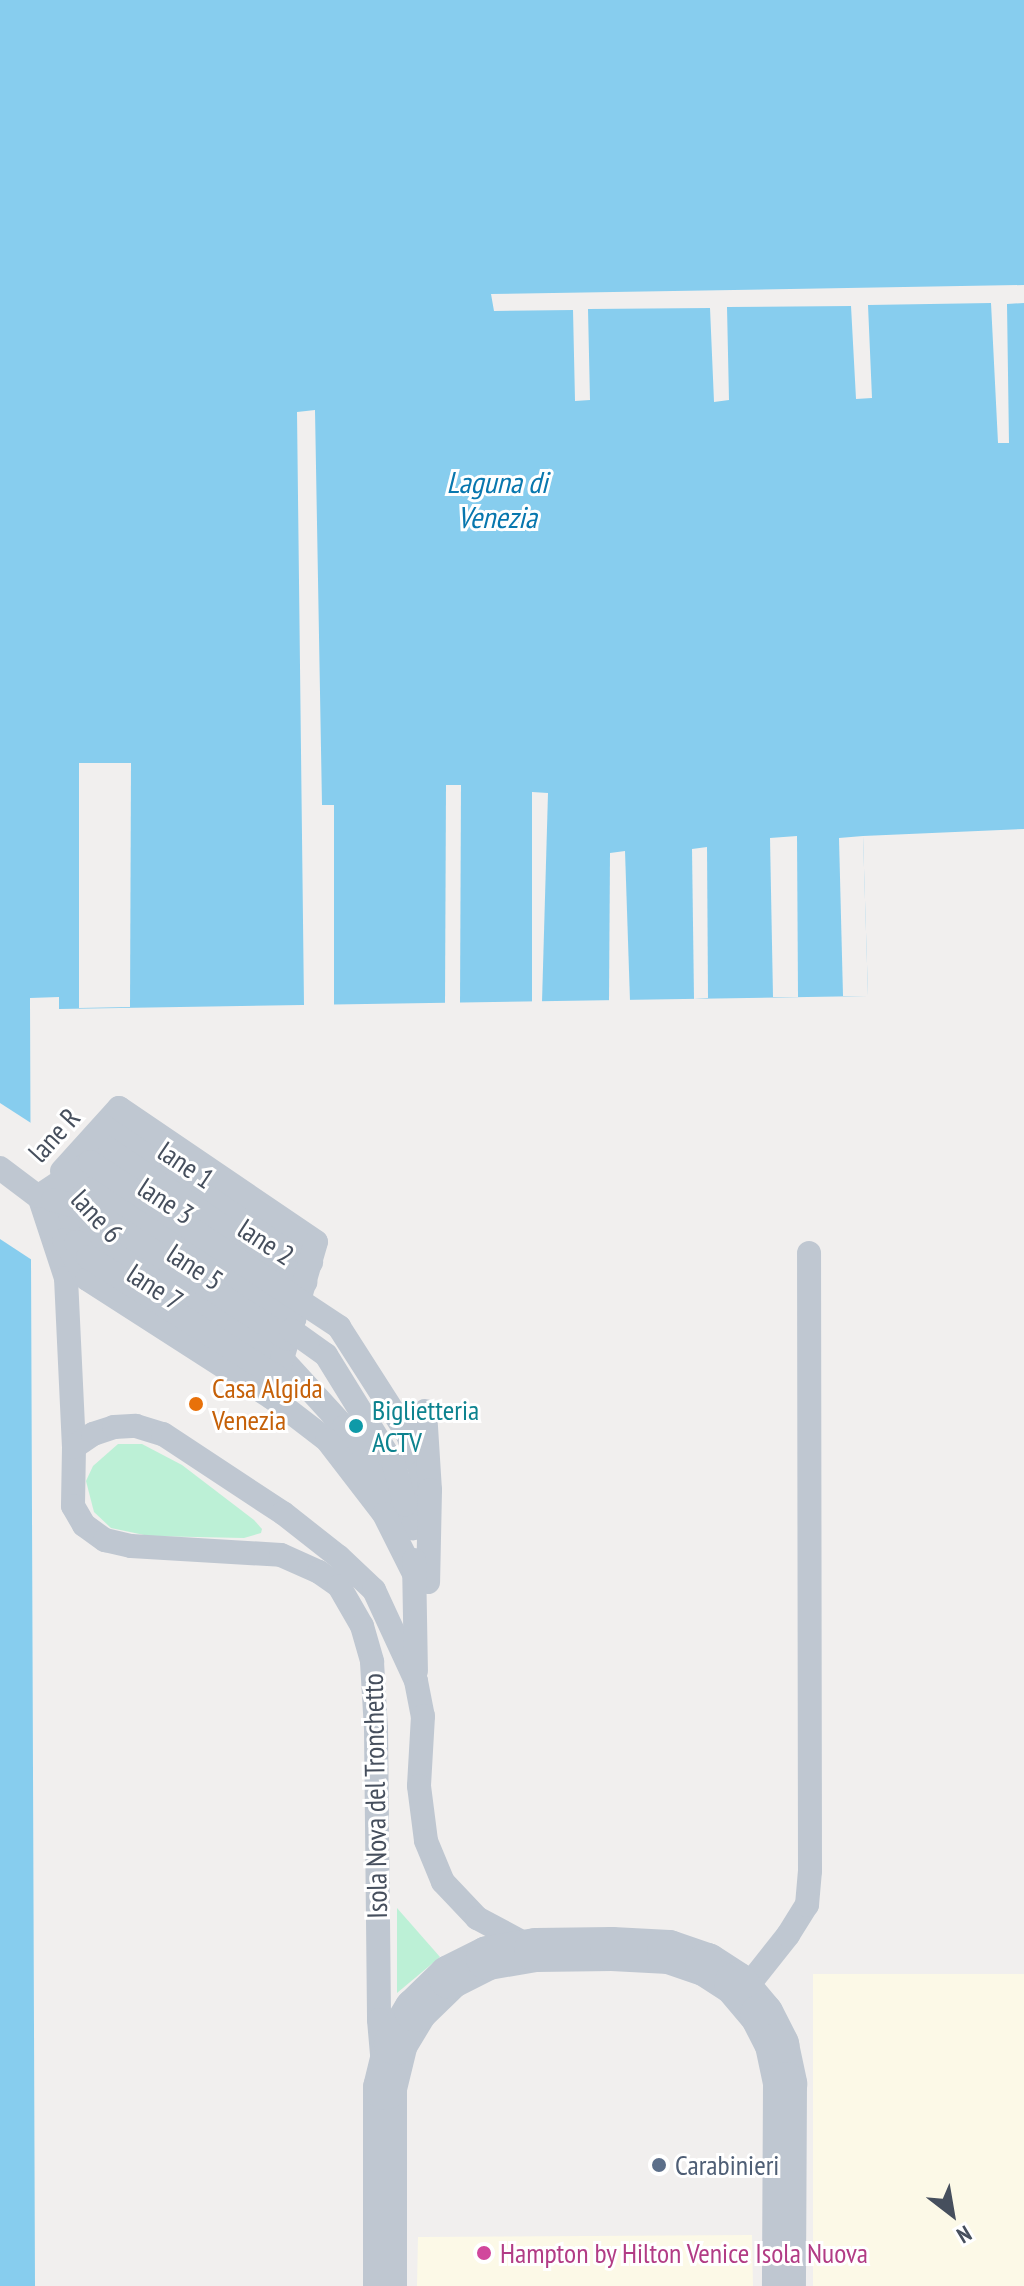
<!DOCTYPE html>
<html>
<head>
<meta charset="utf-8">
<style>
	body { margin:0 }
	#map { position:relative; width:1024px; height:2286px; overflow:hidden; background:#f1efee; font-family:"PT Sans Narrow",sans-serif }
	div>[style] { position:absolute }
	.commercial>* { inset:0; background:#fcf9e7 }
	.green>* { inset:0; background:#bcf0d6 }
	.water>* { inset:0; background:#87cdee }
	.pier>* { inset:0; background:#f1efee }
	.lane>* { height:24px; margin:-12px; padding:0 12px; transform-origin:12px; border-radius:12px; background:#bfc7d1 }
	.street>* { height:44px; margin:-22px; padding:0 22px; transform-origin:22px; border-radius:22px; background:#bfc7d1 }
	.dots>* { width:22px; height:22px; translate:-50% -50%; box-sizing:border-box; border:4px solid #fff; border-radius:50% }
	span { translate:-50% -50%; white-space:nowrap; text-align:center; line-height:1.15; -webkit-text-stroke:6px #fff; paint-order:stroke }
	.street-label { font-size:28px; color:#464f5d }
	.food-label { font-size:28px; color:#c56008 }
	.left { translate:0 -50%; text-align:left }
	.culture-label { font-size:28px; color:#0d838f }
	.service-label { font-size:28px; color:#4e5e75 }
	.hotel-label { font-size:28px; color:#b23c85 }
	.water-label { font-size:30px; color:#0877ae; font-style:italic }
	.north { position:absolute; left:912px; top:2174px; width:80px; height:80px; -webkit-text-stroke:6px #fff; paint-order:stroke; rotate:149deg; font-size:22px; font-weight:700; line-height:32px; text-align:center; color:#464f5d }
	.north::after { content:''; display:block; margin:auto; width:28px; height:36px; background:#464f5d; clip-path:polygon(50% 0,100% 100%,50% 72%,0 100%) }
</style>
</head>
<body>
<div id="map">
	<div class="commercial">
		<i style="clip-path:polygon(813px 1974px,1024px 1974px,1024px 2286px,813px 2286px)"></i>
		<i style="clip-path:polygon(752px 2235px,753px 2286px,417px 2286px,418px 2237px)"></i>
	</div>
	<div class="green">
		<i style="clip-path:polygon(118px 1444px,142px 1444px,182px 1465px,254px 1520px,262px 1529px,261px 1533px,244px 1538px,149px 1536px,111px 1528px,94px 1512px,86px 1481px,93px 1466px)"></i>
		<i style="clip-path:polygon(397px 1908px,440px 1957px,397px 1993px)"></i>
	</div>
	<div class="water">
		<i style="clip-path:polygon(0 0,1024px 0,1024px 829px,863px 836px,868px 996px,59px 1009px,59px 997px,30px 998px,35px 2286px,0 2286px)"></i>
	</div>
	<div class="pier">
		<i style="clip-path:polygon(1024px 285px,1024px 303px,1007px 304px,1009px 443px,998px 443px,991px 303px,868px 305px,872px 398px,856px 399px,851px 306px,727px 307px,729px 400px,714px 402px,710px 308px,588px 309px,590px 400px,575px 401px,573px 310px,494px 311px,491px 294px)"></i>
		<i style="clip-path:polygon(315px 410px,322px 805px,334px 805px,334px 1006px,304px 1006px,297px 412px)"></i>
		<i style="clip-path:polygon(79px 763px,131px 763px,130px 1007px,79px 1008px)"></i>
		<i style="clip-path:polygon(446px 785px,461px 785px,460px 1003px,445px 1003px)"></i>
		<i style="clip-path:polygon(532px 792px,548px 793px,542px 1002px,532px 1002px)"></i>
		<i style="clip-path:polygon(797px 836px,798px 997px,773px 997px,770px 838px)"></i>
		<i style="clip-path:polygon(863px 836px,868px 996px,843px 996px,839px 838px)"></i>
		<i style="clip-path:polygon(707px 847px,708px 998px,694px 999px,692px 849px)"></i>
		<i style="clip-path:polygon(625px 851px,630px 1001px,609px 1001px,610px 853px)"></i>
		<i style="clip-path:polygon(0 1103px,31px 1123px,32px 1260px,0 1239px)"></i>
	</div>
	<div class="lane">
		<i style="left:96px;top:1137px;width:16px;rotate:-47deg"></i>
		<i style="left:107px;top:1125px;width:246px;rotate:33.9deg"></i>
		<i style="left:83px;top:1158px;width:22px;rotate:-43deg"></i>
		<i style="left:99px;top:1143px;width:249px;rotate:34deg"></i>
		<i style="left:0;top:1168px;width:111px;rotate:37deg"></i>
		<i style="left:89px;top:1235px;width:229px;rotate:32.7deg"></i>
		<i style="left:282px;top:1359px;width:92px;rotate:47.6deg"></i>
		<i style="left:344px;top:1427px;width:122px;rotate:55.7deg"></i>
		<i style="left:62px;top:1171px;width:85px;rotate:-47.9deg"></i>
		<i style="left:119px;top:1108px;width:238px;rotate:34.2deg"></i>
		<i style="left:316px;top:1242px;width:161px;rotate:106.2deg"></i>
		<i style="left:49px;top:1195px;width:43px;rotate:-9.5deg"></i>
		<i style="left:91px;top:1188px;width:242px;rotate:32.8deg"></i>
		<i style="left:39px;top:1196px;width:86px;rotate:71.8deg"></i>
		<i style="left:66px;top:1278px;width:169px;rotate:87.3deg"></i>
		<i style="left:74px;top:1447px;width:59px;rotate:91deg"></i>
		<i style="left:73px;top:1506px;width:22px;rotate:60deg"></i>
		<i style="left:84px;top:1525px;width:26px;rotate:36deg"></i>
		<i style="left:105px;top:1540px;width:27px;rotate:13deg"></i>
		<i style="left:131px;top:1546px;width:150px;rotate:3.4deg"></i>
		<i style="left:281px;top:1555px;width:42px;rotate:24.1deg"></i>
		<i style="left:319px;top:1572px;width:24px;rotate:35deg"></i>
		<i style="left:339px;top:1586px;width:46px;rotate:60.1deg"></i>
		<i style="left:362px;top:1626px;width:37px;rotate:74deg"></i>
		<i style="left:372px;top:1662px;width:67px;rotate:86.6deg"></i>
		<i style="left:376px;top:1729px;width:291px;rotate:89.4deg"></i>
		<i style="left:379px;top:2020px;width:38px;rotate:85deg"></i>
		<i style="left:39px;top:1196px;width:61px;rotate:-33.7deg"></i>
		<i style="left:90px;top:1162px;width:299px;rotate:33.5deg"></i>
		<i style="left:339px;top:1327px;width:128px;rotate:57.4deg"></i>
		<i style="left:408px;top:1435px;width:39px;rotate:71deg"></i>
		<i style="left:421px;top:1472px;width:57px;rotate:98.1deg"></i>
		<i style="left:53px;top:1200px;width:38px;rotate:15deg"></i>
		<i style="left:90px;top:1210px;width:236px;rotate:33.1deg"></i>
		<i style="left:64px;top:1240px;width:45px;rotate:59.5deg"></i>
		<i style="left:87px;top:1279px;width:219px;rotate:32.7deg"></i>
		<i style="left:271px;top:1397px;width:71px;rotate:37.5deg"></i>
		<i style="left:327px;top:1440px;width:93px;rotate:52.4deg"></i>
		<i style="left:384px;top:1514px;width:69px;rotate:63.4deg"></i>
		<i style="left:76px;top:1242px;width:19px;rotate:51deg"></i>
		<i style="left:88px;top:1257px;width:224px;rotate:32.4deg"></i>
		<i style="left:291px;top:1330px;width:43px;rotate:35.5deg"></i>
		<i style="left:326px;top:1355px;width:129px;rotate:58.3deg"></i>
		<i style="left:394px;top:1465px;width:41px;rotate:74.2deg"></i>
		<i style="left:425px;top:1411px;width:79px;rotate:86.4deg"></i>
		<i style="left:430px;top:1490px;width:92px;rotate:91.2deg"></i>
		<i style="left:74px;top:1447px;width:23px;rotate:-34deg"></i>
		<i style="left:93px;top:1434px;width:22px;rotate:-18deg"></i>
		<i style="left:114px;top:1427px;width:22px;rotate:-3deg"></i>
		<i style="left:136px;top:1426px;width:28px;rotate:17deg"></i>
		<i style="left:163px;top:1434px;width:144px;rotate:33.4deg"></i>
		<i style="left:283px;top:1513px;width:71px;rotate:38.2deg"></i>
		<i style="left:339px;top:1557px;width:48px;rotate:43.3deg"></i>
		<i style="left:374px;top:1590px;width:100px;rotate:65.2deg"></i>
		<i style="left:416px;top:1681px;width:36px;rotate:79deg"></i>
		<i style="left:423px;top:1716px;width:70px;rotate:93.3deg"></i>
		<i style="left:419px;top:1786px;width:55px;rotate:82.7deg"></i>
		<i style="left:426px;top:1841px;width:44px;rotate:67.5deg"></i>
		<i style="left:443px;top:1882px;width:50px;rotate:46.6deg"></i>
		<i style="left:477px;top:1918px;width:64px;rotate:28.2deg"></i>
		<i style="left:414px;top:1560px;width:111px;rotate:89deg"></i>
		<i style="left:743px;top:1992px;width:73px;rotate:-51.7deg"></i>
		<i style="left:788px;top:1935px;width:36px;rotate:-58deg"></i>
		<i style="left:807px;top:1905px;width:34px;rotate:-85deg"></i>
		<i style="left:810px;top:1871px;width:618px;rotate:-90.09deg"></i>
	</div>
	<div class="street">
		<i style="left:385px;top:2286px;width:198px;rotate:-90deg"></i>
		<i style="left:385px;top:2088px;width:46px;rotate:-76.3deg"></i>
		<i style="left:396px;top:2043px;width:39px;rotate:-59deg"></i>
		<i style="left:416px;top:2010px;width:47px;rotate:-44.1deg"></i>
		<i style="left:450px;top:1977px;width:42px;rotate:-26.6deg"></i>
		<i style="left:488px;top:1958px;width:49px;rotate:-9.5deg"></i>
		<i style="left:536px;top:1950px;width:76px;rotate:-0.8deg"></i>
		<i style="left:612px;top:1949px;width:57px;rotate:3deg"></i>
		<i style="left:669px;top:1952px;width:40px;rotate:18.9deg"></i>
		<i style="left:707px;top:1965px;width:35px;rotate:33deg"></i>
		<i style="left:736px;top:1984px;width:40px;rotate:50deg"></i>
		<i style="left:762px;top:2015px;width:34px;rotate:63deg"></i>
		<i style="left:777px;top:2045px;width:40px;rotate:78deg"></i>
		<i style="left:785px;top:2084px;width:202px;rotate:90.3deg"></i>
	</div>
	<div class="dots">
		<i style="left:196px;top:1404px;background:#e8710a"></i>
		<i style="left:356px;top:1426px;background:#0f9aa8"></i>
		<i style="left:659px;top:2165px;background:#5c6f8a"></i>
		<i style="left:484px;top:2253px;background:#d1479c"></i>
	</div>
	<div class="street-label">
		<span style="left:54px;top:1135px;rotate:-48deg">lane R</span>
		<span style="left:186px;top:1165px;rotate:34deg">lane 1</span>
		<span style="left:166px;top:1201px;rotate:33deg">lane 3</span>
		<span style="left:97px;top:1216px;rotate:47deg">lane 6</span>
		<span style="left:266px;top:1242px;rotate:33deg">lane 2</span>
		<span style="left:195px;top:1267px;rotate:33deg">lane 5</span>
		<span style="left:155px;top:1287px;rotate:33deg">lane 7</span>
		<span style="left:375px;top:1796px;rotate:-91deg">Isola Nova del Tronchetto</span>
	</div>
	<div class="food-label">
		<span class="left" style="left:212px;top:1404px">Casa Algida<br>Venezia</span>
	</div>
	<div class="culture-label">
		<span class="left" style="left:372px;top:1426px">Biglietteria<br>ACTV</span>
	</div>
	<div class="service-label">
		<span class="left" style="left:675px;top:2165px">Carabinieri</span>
	</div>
	<div class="hotel-label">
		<span class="left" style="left:500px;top:2253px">Hampton by Hilton Venice Isola Nuova</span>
	</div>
	<div class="water-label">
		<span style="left:497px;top:499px">Laguna di<br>Venezia</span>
	</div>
	<div class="north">N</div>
</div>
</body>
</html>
